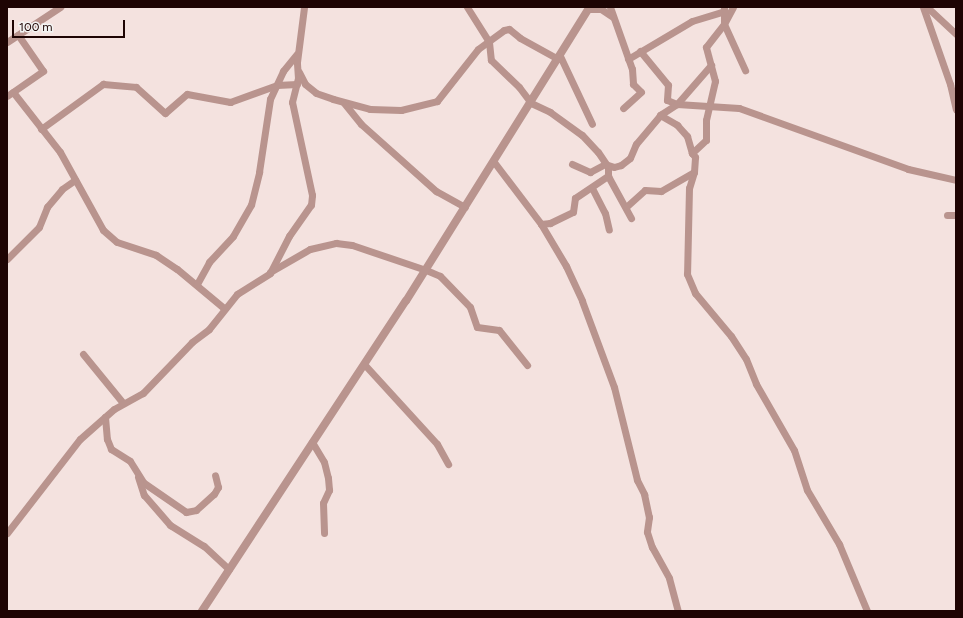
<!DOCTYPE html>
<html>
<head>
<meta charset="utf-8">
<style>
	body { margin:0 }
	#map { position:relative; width:963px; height:618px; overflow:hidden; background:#f4e2df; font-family:Figtree,sans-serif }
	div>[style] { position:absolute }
	.minor>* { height:7px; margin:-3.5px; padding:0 3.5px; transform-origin:3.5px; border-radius:3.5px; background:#b9948e }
	.tertiary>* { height:8px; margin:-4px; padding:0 4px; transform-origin:4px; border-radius:4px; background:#b9948e }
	span { translate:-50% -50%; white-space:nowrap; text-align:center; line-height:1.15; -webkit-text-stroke:3px #f3f4f3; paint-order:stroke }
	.frame { position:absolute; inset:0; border:8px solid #1e0403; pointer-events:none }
	.scale { position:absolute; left:12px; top:20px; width:113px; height:18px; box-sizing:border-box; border:2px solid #1e0403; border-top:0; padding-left:5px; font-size:12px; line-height:14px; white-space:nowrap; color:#1e0403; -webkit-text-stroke:3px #f3f4f3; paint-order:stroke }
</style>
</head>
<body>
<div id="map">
	<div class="minor">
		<i style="left:467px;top:7px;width:41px;rotate:57.8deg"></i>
		<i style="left:489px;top:42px;width:18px;rotate:84deg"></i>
		<i style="left:491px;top:60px;width:39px;rotate:44deg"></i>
		<i style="left:519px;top:87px;width:20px;rotate:53deg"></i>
		<i style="left:531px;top:103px;width:21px;rotate:25deg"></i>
		<i style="left:550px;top:112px;width:39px;rotate:36deg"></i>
		<i style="left:582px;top:135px;width:23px;rotate:47deg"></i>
		<i style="left:598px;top:152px;width:18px;rotate:56deg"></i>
		<i style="left:608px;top:167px;width:9px;rotate:90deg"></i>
		<i style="left:608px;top:176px;width:48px;rotate:61.3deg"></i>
		<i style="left:610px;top:7px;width:66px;rotate:70.5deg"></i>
		<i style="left:632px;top:69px;width:15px;rotate:86deg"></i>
		<i style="left:633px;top:84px;width:11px;rotate:45deg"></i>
		<i style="left:641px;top:92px;width:24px;rotate:138deg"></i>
		<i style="left:733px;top:7px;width:19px;rotate:118deg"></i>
		<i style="left:724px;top:24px;width:51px;rotate:65.5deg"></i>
		<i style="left:923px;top:7px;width:82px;rotate:70.7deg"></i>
		<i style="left:950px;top:84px;width:26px;rotate:77deg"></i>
		<i style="left:927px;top:7px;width:40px;rotate:43deg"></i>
		<i style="left:589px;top:9px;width:12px"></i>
		<i style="left:601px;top:9px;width:14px;rotate:34deg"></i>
		<i style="left:7px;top:42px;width:64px;rotate:-33.4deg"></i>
		<i style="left:640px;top:51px;width:44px;rotate:50.5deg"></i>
		<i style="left:668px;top:85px;width:15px;rotate:94deg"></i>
		<i style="left:667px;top:100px;width:11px;rotate:22deg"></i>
		<i style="left:677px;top:104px;width:62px;rotate:3.7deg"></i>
		<i style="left:739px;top:108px;width:180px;rotate:19.8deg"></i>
		<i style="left:908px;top:169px;width:49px;rotate:12.9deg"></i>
		<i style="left:560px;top:56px;width:75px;rotate:64.8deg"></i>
		<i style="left:628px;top:59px;width:74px;rotate:-30.7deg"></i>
		<i style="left:692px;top:21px;width:34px;rotate:-17deg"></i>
		<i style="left:299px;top:72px;width:13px;rotate:63deg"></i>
		<i style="left:305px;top:84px;width:14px;rotate:39deg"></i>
		<i style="left:316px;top:93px;width:18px;rotate:19deg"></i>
		<i style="left:333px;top:99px;width:38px;rotate:15deg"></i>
		<i style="left:370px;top:109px;width:31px;rotate:2deg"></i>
		<i style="left:401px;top:110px;width:37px;rotate:-14deg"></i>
		<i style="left:437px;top:101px;width:66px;rotate:-51.7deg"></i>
		<i style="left:478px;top:49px;width:32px;rotate:-36deg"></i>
		<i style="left:504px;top:30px;width:5px;rotate:-11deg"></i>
		<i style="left:509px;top:29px;width:14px;rotate:39deg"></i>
		<i style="left:520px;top:38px;width:43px;rotate:28.9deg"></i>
		<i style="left:13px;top:92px;width:76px;rotate:51.9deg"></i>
		<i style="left:60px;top:152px;width:89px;rotate:61.1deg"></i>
		<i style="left:103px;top:230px;width:18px;rotate:41deg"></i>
		<i style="left:117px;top:242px;width:41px;rotate:18.4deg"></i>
		<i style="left:156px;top:255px;width:25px;rotate:34deg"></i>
		<i style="left:177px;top:269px;width:62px;rotate:39.8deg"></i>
		<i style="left:7px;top:96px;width:44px;rotate:-34.8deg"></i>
		<i style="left:43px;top:71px;width:44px;rotate:-124.8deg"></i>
		<i style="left:344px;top:103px;width:27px;rotate:51deg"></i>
		<i style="left:361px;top:124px;width:101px;rotate:41.8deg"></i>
		<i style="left:436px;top:191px;width:33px;rotate:29deg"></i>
		<i style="left:660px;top:115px;width:20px;rotate:30deg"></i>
		<i style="left:677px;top:125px;width:15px;rotate:48deg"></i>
		<i style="left:687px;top:136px;width:18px;rotate:74deg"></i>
		<i style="left:41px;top:129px;width:77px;rotate:-36deg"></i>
		<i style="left:103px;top:84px;width:33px;rotate:5deg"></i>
		<i style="left:136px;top:87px;width:39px;rotate:42deg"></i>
		<i style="left:165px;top:113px;width:29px;rotate:-41deg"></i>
		<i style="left:187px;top:94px;width:44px;rotate:10.5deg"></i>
		<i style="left:230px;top:102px;width:50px;rotate:-19.9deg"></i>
		<i style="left:277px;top:85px;width:20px;rotate:-3deg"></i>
		<i style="left:494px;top:162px;width:78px;rotate:52.8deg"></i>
		<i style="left:541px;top:224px;width:49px;rotate:59.2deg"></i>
		<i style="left:566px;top:266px;width:38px;rotate:65deg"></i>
		<i style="left:582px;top:301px;width:92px;rotate:69.6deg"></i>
		<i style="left:614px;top:387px;width:96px;rotate:76.1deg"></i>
		<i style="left:637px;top:480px;width:16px;rotate:63deg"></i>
		<i style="left:644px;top:494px;width:24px;rotate:78deg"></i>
		<i style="left:649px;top:517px;width:15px;rotate:98deg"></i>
		<i style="left:647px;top:532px;width:16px;rotate:72deg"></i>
		<i style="left:652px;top:547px;width:35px;rotate:61deg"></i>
		<i style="left:669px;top:578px;width:34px;rotate:75deg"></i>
		<i style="left:572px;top:164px;width:20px;rotate:24deg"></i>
		<i style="left:590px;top:172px;width:17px;rotate:-28deg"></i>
		<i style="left:605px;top:164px;width:9px;rotate:18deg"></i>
		<i style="left:614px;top:167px;width:7px;rotate:-16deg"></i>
		<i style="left:621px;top:165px;width:11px;rotate:-38deg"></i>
		<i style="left:630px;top:158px;width:15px;rotate:-67deg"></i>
		<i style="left:636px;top:144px;width:38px;rotate:-50deg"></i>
		<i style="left:660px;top:115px;width:20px;rotate:-33deg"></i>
		<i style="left:677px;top:104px;width:52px;rotate:-48.9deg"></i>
		<i style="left:694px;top:172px;width:17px;rotate:107deg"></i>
		<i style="left:689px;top:188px;width:86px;rotate:91.3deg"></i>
		<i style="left:687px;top:274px;width:21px;rotate:67deg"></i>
		<i style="left:695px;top:293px;width:56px;rotate:50.1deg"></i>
		<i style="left:731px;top:336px;width:27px;rotate:57deg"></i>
		<i style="left:746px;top:359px;width:27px;rotate:68deg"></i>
		<i style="left:756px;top:384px;width:76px;rotate:60.1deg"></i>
		<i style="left:794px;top:450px;width:42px;rotate:72deg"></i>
		<i style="left:807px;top:490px;width:63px;rotate:59.3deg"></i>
		<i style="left:839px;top:544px;width:73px;rotate:67.3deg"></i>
		<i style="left:592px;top:188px;width:28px;rotate:63deg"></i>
		<i style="left:605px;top:213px;width:17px;rotate:77deg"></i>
		<i style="left:626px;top:207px;width:25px;rotate:-42deg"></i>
		<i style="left:645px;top:190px;width:16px;rotate:4deg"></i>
		<i style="left:661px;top:191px;width:38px;rotate:-30deg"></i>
		<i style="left:694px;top:172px;width:15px;rotate:-86deg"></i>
		<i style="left:695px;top:157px;width:5px;rotate:-127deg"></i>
		<i style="left:692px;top:153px;width:19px;rotate:-43deg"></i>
		<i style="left:706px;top:140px;width:20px;rotate:-90deg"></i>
		<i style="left:706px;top:120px;width:40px;rotate:-77deg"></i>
		<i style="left:715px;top:81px;width:35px;rotate:-105deg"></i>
		<i style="left:706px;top:47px;width:29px;rotate:-52deg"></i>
		<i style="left:724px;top:24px;width:17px;rotate:-90deg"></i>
		<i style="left:947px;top:215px;width:9px"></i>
		<i style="left:541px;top:224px;width:9px;rotate:-6deg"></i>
		<i style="left:550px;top:223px;width:25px;rotate:-26deg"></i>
		<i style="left:573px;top:212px;width:14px;rotate:-82deg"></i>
		<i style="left:575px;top:198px;width:40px;rotate:-34deg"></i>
		<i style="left:7px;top:259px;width:45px;rotate:-45deg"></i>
		<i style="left:39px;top:227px;width:22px;rotate:-68deg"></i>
		<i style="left:47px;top:207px;width:23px;rotate:-50deg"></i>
		<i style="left:62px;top:189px;width:16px;rotate:-35deg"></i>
		<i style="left:270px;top:272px;width:46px;rotate:-29.9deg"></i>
		<i style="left:310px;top:249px;width:27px;rotate:-13deg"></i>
		<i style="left:336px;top:243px;width:16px;rotate:7deg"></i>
		<i style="left:352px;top:245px;width:78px;rotate:18.7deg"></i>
		<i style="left:426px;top:270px;width:15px;rotate:23deg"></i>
		<i style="left:440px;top:276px;width:43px;rotate:45.9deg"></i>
		<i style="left:470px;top:307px;width:21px;rotate:71deg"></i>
		<i style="left:477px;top:327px;width:22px;rotate:8deg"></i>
		<i style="left:499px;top:330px;width:45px;rotate:51.3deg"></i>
		<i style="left:197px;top:284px;width:25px;rotate:-61deg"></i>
		<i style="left:209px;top:262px;width:35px;rotate:-47deg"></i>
		<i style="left:233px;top:236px;width:36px;rotate:-60deg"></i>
		<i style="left:251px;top:205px;width:34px;rotate:-76deg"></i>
		<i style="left:259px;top:172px;width:74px;rotate:-81.4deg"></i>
		<i style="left:270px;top:99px;width:31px;rotate:-65deg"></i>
		<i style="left:283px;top:71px;width:22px;rotate:-51deg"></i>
		<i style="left:83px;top:354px;width:63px;rotate:50.8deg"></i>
		<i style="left:364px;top:364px;width:108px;rotate:47.6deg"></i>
		<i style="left:437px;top:444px;width:23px;rotate:61deg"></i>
		<i style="left:105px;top:417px;width:22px;rotate:85deg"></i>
		<i style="left:107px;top:439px;width:11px;rotate:68deg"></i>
		<i style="left:111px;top:449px;width:22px;rotate:32deg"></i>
		<i style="left:130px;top:461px;width:26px;rotate:58deg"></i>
		<i style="left:144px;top:483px;width:51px;rotate:34.6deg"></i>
		<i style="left:186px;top:512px;width:10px;rotate:-11deg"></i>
		<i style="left:196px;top:510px;width:24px;rotate:-42deg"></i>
		<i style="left:214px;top:494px;width:8px;rotate:-60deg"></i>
		<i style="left:218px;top:487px;width:12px;rotate:-104deg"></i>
		<i style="left:312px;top:442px;width:23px;rotate:59deg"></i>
		<i style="left:324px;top:462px;width:16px;rotate:76deg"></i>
		<i style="left:328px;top:478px;width:12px;rotate:85deg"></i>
		<i style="left:329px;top:490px;width:14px;rotate:115deg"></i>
		<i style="left:323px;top:503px;width:30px;rotate:88deg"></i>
		<i style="left:138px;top:477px;width:19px;rotate:72deg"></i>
		<i style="left:144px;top:495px;width:40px;rotate:49deg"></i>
		<i style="left:170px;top:525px;width:40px;rotate:32deg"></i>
		<i style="left:204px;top:546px;width:34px;rotate:43deg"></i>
		<i style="left:7px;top:533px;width:119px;rotate:-52.2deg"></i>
		<i style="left:80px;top:439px;width:45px;rotate:-41.4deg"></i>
		<i style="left:114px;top:409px;width:33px;rotate:-29deg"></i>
		<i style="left:143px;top:393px;width:71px;rotate:-46.1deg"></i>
		<i style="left:192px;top:342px;width:21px;rotate:-37deg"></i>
		<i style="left:209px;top:329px;width:45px;rotate:-51.3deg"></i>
		<i style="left:237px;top:294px;width:39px;rotate:-32deg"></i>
		<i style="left:270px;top:273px;width:42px;rotate:-62.8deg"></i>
		<i style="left:289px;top:236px;width:38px;rotate:-55deg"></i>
		<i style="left:311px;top:205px;width:10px;rotate:-84deg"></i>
		<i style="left:312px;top:195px;width:95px;rotate:-102.1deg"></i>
		<i style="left:292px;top:102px;width:25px;rotate:-76deg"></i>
		<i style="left:298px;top:78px;width:16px;rotate:-94deg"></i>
		<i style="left:297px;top:62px;width:55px;rotate:-82.7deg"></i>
	</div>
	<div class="tertiary">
		<i style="left:202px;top:611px;width:371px;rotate:-56.7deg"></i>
		<i style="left:406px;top:301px;width:347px;rotate:-58deg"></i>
	</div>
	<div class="frame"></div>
	<div class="scale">100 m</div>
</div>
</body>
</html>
